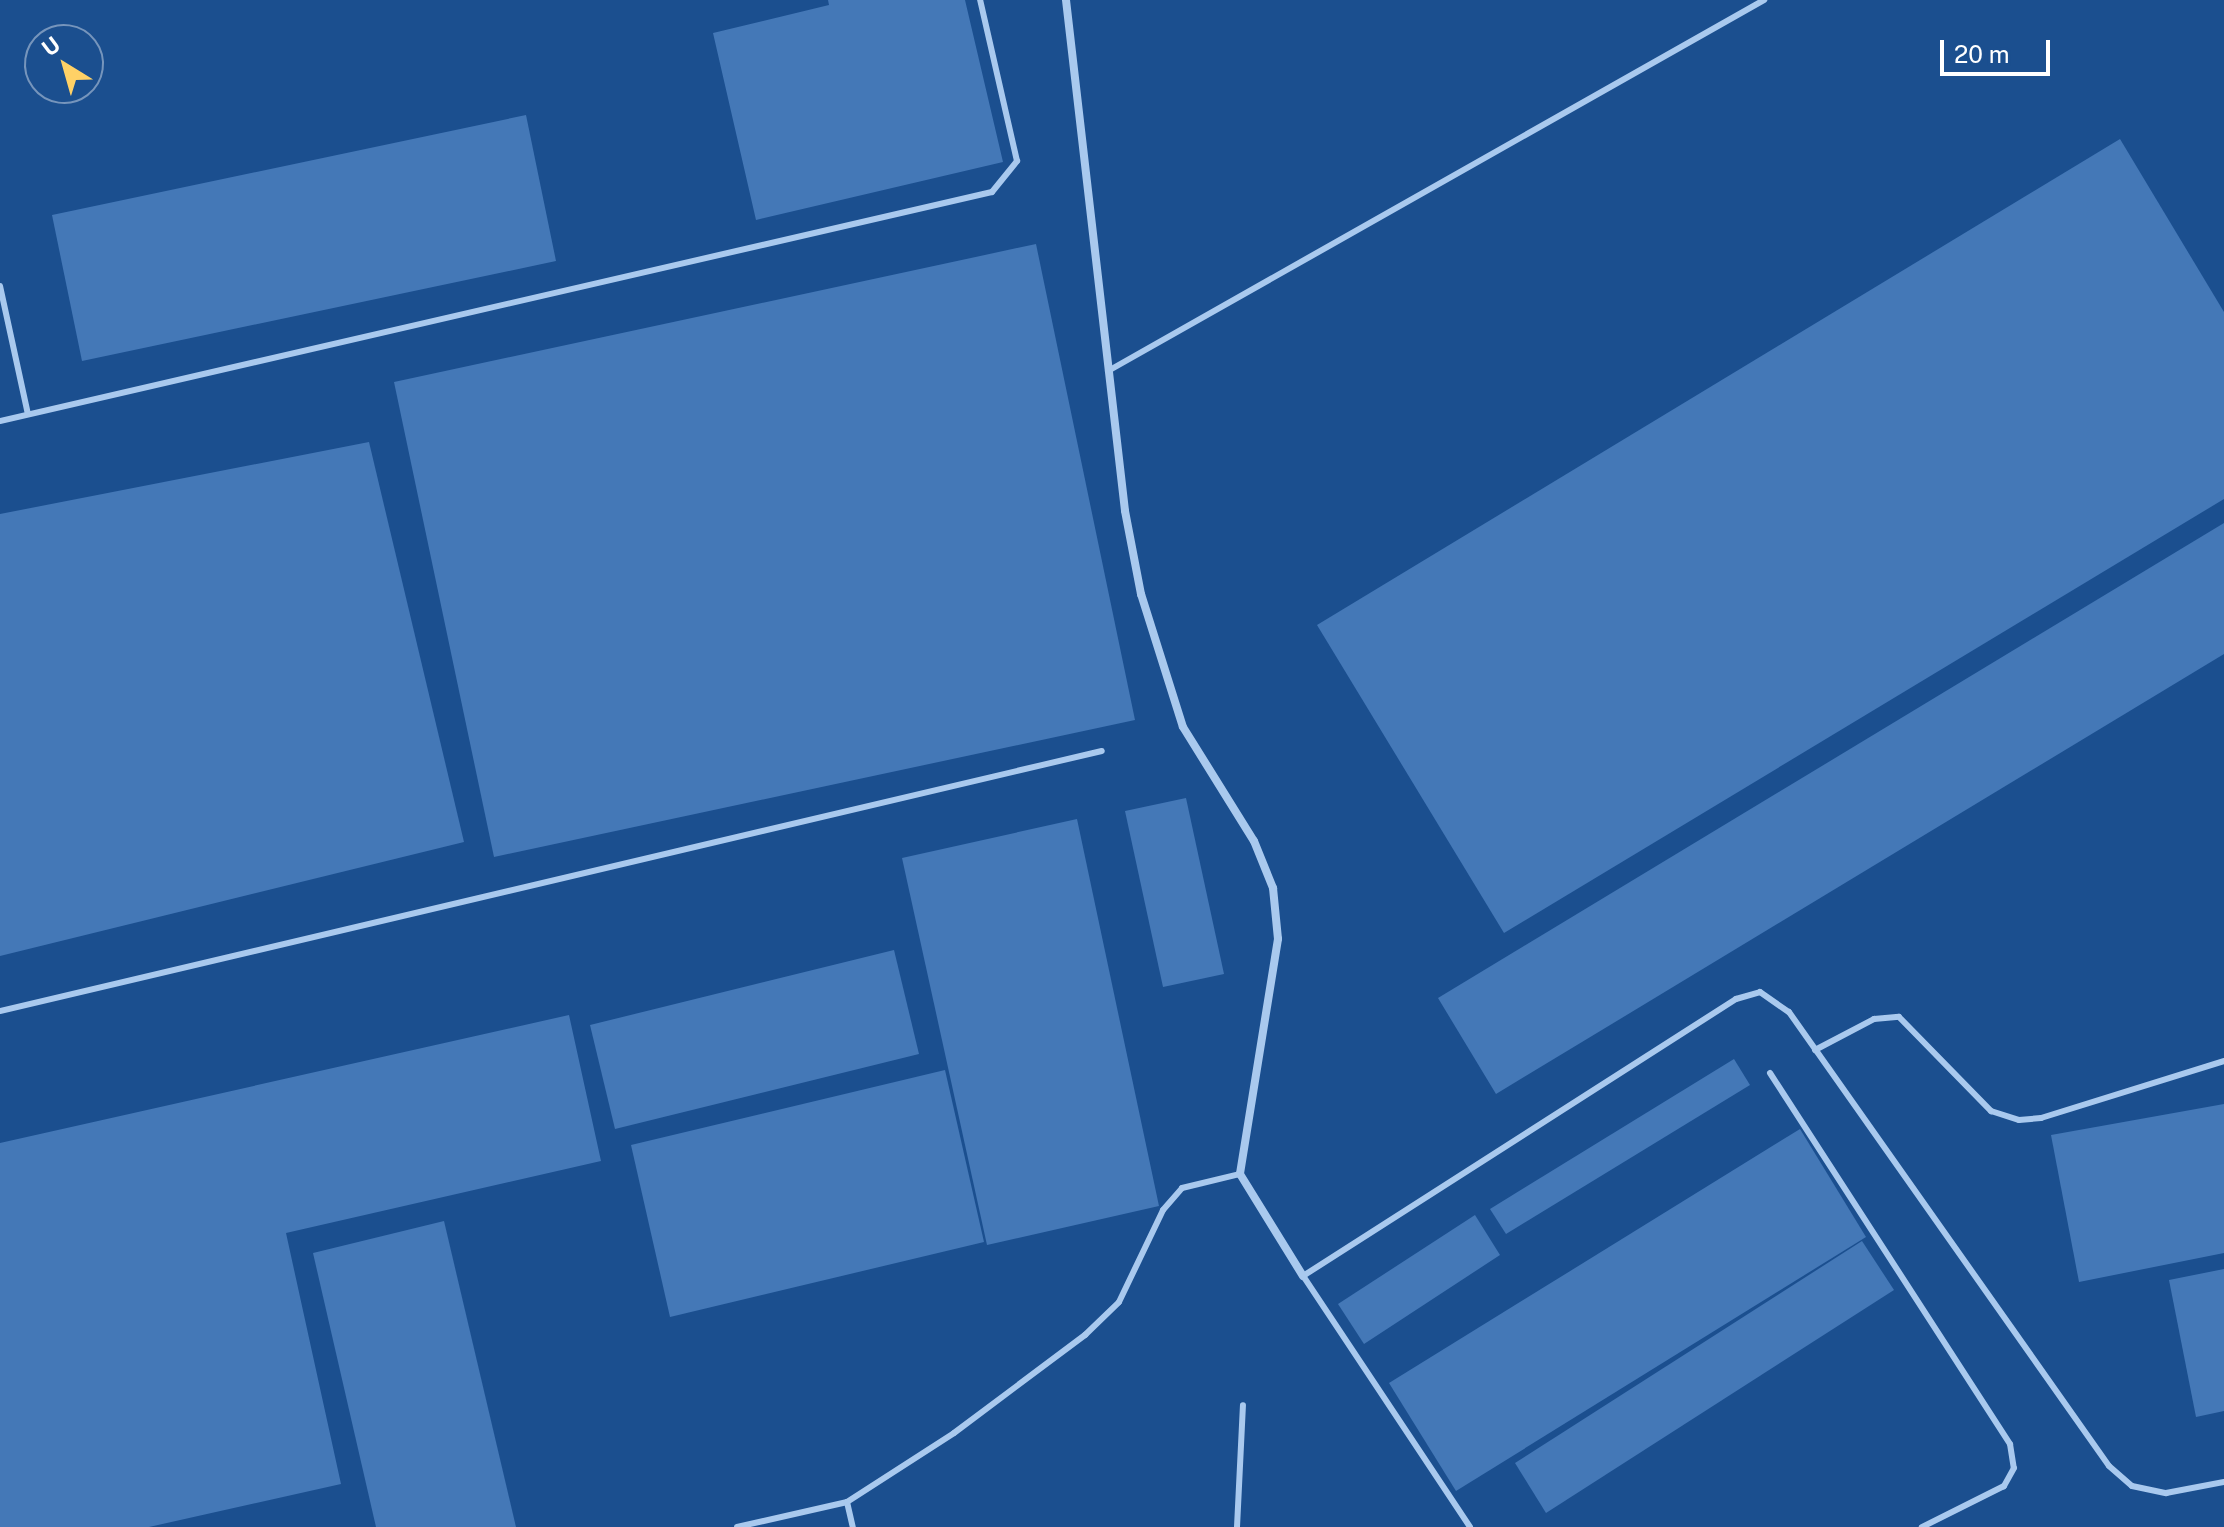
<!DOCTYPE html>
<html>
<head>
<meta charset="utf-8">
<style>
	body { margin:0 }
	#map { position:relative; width:2224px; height:1527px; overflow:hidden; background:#1b4f8f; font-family:"Public Sans",sans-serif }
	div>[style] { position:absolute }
	.building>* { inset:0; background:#4478b7 }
	.service>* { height:6px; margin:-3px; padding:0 3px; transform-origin:3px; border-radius:3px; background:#a9c9ee }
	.minor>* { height:8px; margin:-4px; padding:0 4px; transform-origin:4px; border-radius:4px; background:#a9c9ee }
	span { translate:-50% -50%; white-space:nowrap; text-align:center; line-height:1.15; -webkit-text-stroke:7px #1b4f8f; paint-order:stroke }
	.north { position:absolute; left:24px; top:24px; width:80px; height:80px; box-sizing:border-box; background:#1b4f8f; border:2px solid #7695bc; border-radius:50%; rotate:323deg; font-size:22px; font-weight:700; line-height:32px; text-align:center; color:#fff }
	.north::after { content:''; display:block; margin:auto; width:28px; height:36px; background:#ffd166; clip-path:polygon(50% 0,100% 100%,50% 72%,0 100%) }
	.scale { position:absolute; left:1940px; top:40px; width:110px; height:36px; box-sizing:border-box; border:4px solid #fff; border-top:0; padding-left:10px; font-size:24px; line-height:28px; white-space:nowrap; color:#fff; -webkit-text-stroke:6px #1b4f8f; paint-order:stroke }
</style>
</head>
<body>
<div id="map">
	<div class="building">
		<i style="clip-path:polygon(828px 0,965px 0,1003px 162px,756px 220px,713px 33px,829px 5px)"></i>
		<i style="clip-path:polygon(526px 115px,556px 261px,82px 361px,52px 215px)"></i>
		<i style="clip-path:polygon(2120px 139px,2224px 312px,2224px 499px,1504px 933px,1317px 625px)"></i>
		<i style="clip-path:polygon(1036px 244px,1135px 720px,494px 857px,394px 382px)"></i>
		<i style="clip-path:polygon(369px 442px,464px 842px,0 956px,0 514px)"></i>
		<i style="clip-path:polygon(2224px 523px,2224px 654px,1496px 1094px,1438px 998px)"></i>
		<i style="clip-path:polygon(1186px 798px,1224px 974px,1163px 987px,1125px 811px)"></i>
		<i style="clip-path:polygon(1077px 819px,1159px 1206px,987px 1245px,902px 858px)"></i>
		<i style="clip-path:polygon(894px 950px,919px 1054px,615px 1129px,590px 1025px)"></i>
		<i style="clip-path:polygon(569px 1015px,601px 1161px,286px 1233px,341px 1484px,149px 1527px,0 1527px,0 1143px)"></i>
		<i style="clip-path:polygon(1734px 1059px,1750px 1085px,1506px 1234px,1490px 1209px)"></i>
		<i style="clip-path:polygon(945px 1070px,984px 1242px,670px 1317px,631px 1145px)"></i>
		<i style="clip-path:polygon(2224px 1104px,2224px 1253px,2079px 1282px,2051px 1135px)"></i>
		<i style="clip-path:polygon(1800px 1129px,1866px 1237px,1456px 1491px,1389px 1383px)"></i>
		<i style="clip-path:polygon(1475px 1215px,1500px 1255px,1364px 1344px,1338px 1304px)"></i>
		<i style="clip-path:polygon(444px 1221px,516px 1527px,376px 1527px,313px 1253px)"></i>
		<i style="clip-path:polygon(1862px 1241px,1894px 1290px,1546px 1513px,1515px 1463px)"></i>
		<i style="clip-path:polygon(2224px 1269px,2224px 1411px,2196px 1417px,2169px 1280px)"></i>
	</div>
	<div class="service">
		<i style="left:0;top:286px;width:131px;rotate:77.7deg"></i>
		<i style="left:1108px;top:371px;width:754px;rotate:-29.49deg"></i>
		<i style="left:0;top:421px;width:1018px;rotate:-13deg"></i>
		<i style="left:992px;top:192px;width:40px;rotate:-51deg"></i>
		<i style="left:1017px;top:161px;width:165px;rotate:-102.9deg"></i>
		<i style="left:0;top:1011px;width:1132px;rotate:-13.28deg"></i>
		<i style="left:1815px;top:1050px;width:67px;rotate:-27.7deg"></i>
		<i style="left:1874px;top:1019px;width:25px;rotate:-5deg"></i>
		<i style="left:1899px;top:1017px;width:132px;rotate:45.6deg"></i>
		<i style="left:1991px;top:1111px;width:29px;rotate:18deg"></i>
		<i style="left:2019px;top:1120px;width:22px;rotate:-5deg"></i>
		<i style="left:2041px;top:1118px;width:192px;rotate:-17.3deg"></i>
		<i style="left:1770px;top:1073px;width:442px;rotate:57.1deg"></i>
		<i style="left:2010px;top:1444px;width:24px;rotate:81deg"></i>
		<i style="left:2014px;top:1468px;width:21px;rotate:119deg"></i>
		<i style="left:2004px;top:1486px;width:92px;rotate:153.4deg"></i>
		<i style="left:847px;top:1502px;width:26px;rotate:77deg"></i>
		<i style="left:737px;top:1527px;width:113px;rotate:-12.8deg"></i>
		<i style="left:847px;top:1502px;width:127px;rotate:-32.8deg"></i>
		<i style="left:954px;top:1433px;width:164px;rotate:-36.8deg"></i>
		<i style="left:1085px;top:1335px;width:47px;rotate:-44.1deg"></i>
		<i style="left:1119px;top:1302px;width:102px;rotate:-64.4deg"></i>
		<i style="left:1163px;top:1210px;width:29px;rotate:-49deg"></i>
		<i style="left:1182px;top:1188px;width:60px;rotate:-13.6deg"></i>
		<i style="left:1237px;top:1527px;width:122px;rotate:-87.2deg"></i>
		<i style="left:1470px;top:1527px;width:301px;rotate:-123.6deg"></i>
		<i style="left:1303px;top:1276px;width:514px;rotate:-32.61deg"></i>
		<i style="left:1736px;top:999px;width:25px;rotate:-16deg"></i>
		<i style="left:1760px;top:992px;width:35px;rotate:35deg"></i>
		<i style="left:1789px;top:1012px;width:555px;rotate:54.82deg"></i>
		<i style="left:2109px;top:1466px;width:30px;rotate:41deg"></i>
		<i style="left:2132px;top:1486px;width:35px;rotate:12deg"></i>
		<i style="left:2166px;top:1493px;width:59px;rotate:-10.7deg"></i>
	</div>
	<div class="minor">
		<i style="left:1066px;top:0;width:514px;rotate:83.41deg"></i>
		<i style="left:1125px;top:511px;width:85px;rotate:79.1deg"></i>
		<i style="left:1141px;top:594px;width:139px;rotate:72.5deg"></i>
		<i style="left:1183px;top:727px;width:134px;rotate:58.1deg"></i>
		<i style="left:1254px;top:841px;width:51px;rotate:68deg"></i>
		<i style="left:1273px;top:888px;width:51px;rotate:84.4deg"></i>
		<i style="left:1278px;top:939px;width:238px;rotate:99.2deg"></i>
		<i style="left:1240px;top:1174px;width:120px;rotate:58.3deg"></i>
	</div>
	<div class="north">U</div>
	<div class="scale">20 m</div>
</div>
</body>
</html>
